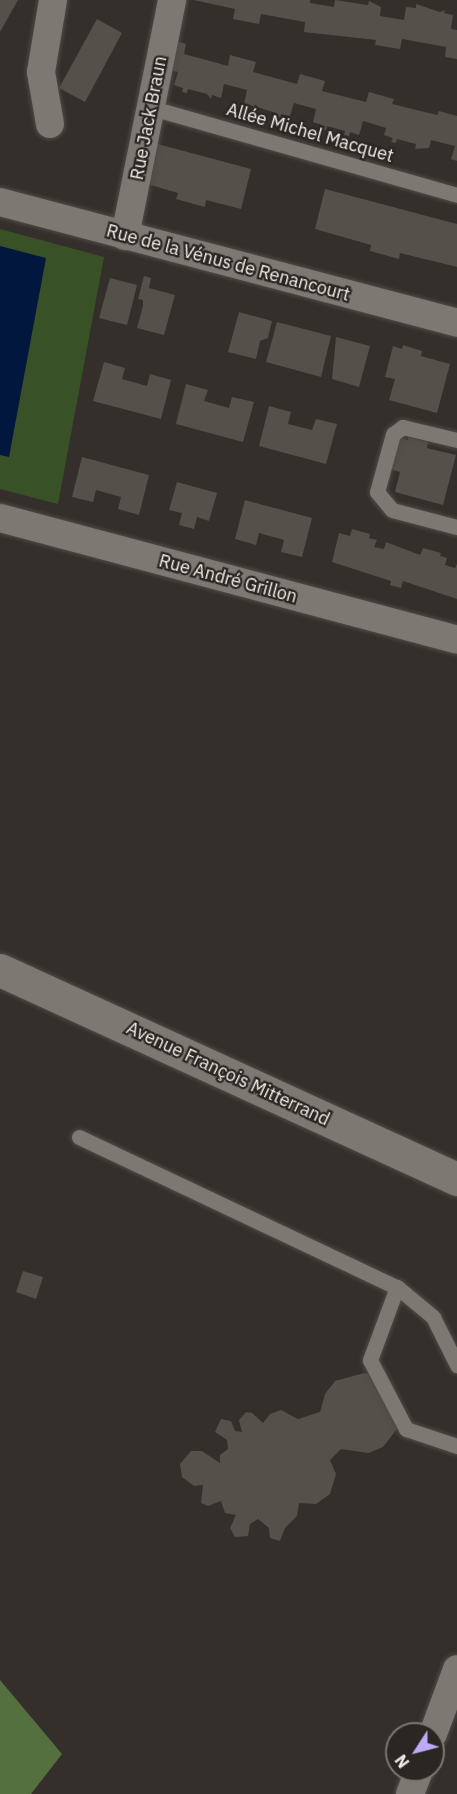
<!DOCTYPE html>
<html>
<head>
<meta charset="utf-8">
<style>
	body { margin:0 }
	#map { position:relative; width:457px; height:1794px; overflow:hidden; background:#342f2b; font-family:"IBM Plex Sans",sans-serif }
	div>[style] { position:absolute }
	.green>* { inset:0; background:#395127 }
	.forest>* { inset:0; background:#54703e }
	.water>* { inset:0; background:#01173e }
	.building>* { inset:0; background:#54504a }
	.roads { filter:drop-shadow(0 0 2px #4f4b47) drop-shadow(0 0 2px #4f4b47) }
	.lane>* { height:15px; margin:-7.5px; padding:0 7.5px; transform-origin:7.5px; border-radius:7.5px; background:#7e7873 }
	.street>* { height:28px; margin:-14px; padding:0 14px; transform-origin:14px; border-radius:14px; background:#7e7873 }
	.secondary>* { height:33px; margin:-16.5px; padding:0 16.5px; transform-origin:16.5px; border-radius:16.5px; background:#7e7873 }
	span { translate:-50% -50%; white-space:nowrap; text-align:center; line-height:1.15; -webkit-text-stroke:4.5px #2a2621; paint-order:stroke }
	.street-label { font-size:18px; color:#f1eeeb }
	.north { position:absolute; left:385px; top:1722px; width:60px; height:60px; box-sizing:border-box; background:#2a2621; border:2px solid #7a7672; border-radius:50%; rotate:234deg; font-size:16px; font-weight:700; line-height:24px; text-align:center; color:#f1eeeb }
	.north::after { content:''; display:block; margin:auto; width:21px; height:27px; background:#bda9f5; clip-path:polygon(50% 0,100% 100%,50% 72%,0 100%) }
</style>
</head>
<body>
<div id="map">
	<div class="green">
		<i style="clip-path:polygon(0 229px,104px 257px,58px 504px,0 489px)"></i>
	</div>
	<div class="forest">
		<i style="clip-path:polygon(0 1680px,62px 1754px,31px 1794px,0 1794px)"></i>
	</div>
	<div class="water">
		<i style="clip-path:polygon(0 246px,46px 258px,9px 457px,0 455px)"></i>
	</div>
	<div class="building">
		<i style="clip-path:polygon(0 0,18px 0,0 32px)"></i>
		<i style="clip-path:polygon(194px 0,310px 0,310px 3px,334px 7px,335px 0,368px 5px,369px 1px,381px 7px,380px 16px,404px 20px,406px 7px,416px 8px,416px 4px,440px 12px,445px 10px,444px 13px,453px 15px,451px 29px,457px 30px,457px 59px,445px 57px,446px 47px,402px 39px,400px 49px,375px 45px,376px 40px,304px 32px,305px 22px,261px 14px,259px 24px,233px 19px,235px 9px)"></i>
		<i style="clip-path:polygon(97px 19px,122px 33px,85px 102px,59px 88px)"></i>
		<i style="clip-path:polygon(170px 39px,186px 44px,184px 54px,228px 66px,230px 55px,256px 62px,253px 72px,297px 84px,300px 74px,325px 81px,322px 91px,366px 102px,369px 92px,394px 99px,392px 104px,437px 115px,439px 111px,457px 116px,457px 161px,451px 159px,455px 146px,431px 140px,429px 148px,415px 149px,416px 144px,397px 139px,396px 143px,391px 142px,393px 138px,384px 135px,386px 128px,363px 121px,359px 135px,350px 132px,349px 136px,344px 135px,345px 131px,327px 126px,326px 130px,321px 129px,322px 125px,313px 122px,316px 109px,294px 103px,290px 116px,281px 114px,280px 118px,276px 113px,257px 107px,256px 112px,252px 110px,253px 106px,244px 104px,247px 90px,224px 84px,221px 98px,212px 95px,211px 99px,207px 94px,188px 89px,187px 93px,182px 92px,183px 88px,174px 85px,178px 72px,165px 69px)"></i>
		<i style="clip-path:polygon(154px 143px,251px 169px,241px 209px,206px 200px,205px 207px,176px 199px,178px 193px,144px 183px)"></i>
		<i style="clip-path:polygon(325px 189px,457px 224px,457px 267px,400px 253px,399px 259px,370px 251px,371px 245px,315px 229px)"></i>
		<i style="clip-path:polygon(144px 276px,151px 278px,149px 288px,175px 295px,164px 335px,137px 328px,143px 306px,143px 300px,138px 299px)"></i>
		<i style="clip-path:polygon(110px 278px,137px 285px,127px 325px,99px 318px)"></i>
		<i style="clip-path:polygon(239px 312px,272px 321px,268px 338px,260px 341px,256px 359px,228px 352px)"></i>
		<i style="clip-path:polygon(277px 322px,331px 336px,321px 377px,266px 362px)"></i>
		<i style="clip-path:polygon(336px 337px,370px 346px,359px 387px,332px 379px)"></i>
		<i style="clip-path:polygon(403px 345px,422px 351px,421px 356px,450px 364px,437px 413px,389px 400px,395px 379px,385px 377px,393px 346px,402px 349px)"></i>
		<i style="clip-path:polygon(104px 362px,125px 368px,122px 379px,147px 386px,150px 374px,171px 380px,161px 419px,93px 401px)"></i>
		<i style="clip-path:polygon(186px 384px,208px 390px,204px 401px,229px 408px,232px 397px,254px 402px,243px 442px,176px 424px)"></i>
		<i style="clip-path:polygon(269px 406px,291px 412px,288px 424px,312px 430px,316px 419px,337px 424px,326px 464px,259px 446px)"></i>
		<i style="clip-path:polygon(408px 437px,428px 442px,427px 448px,456px 455px,443px 505px,395px 492px,400px 472px,390px 469px,399px 438px,408px 440px)"></i>
		<i style="clip-path:polygon(82px 457px,149px 475px,139px 515px,118px 509px,121px 497px,96px 490px,93px 502px,72px 497px)"></i>
		<i style="clip-path:polygon(177px 482px,217px 493px,209px 521px,197px 517px,194px 529px,179px 525px,182px 513px,169px 510px)"></i>
		<i style="clip-path:polygon(245px 500px,312px 518px,302px 557px,281px 552px,284px 540px,259px 533px,256px 545px,235px 539px)"></i>
		<i style="clip-path:polygon(352px 529px,370px 534px,369px 538px,377px 540px,374px 547px,384px 549px,386px 542px,420px 555px,423px 548px,441px 553px,440px 556px,447px 558px,445px 565px,455px 568px,457px 564px,457px 599px,403px 581px,401px 588px,390px 585px,391px 581px,332px 562px,339px 533px,350px 536px)"></i>
		<i style="clip-path:polygon(23px 1271px,43px 1277px,36px 1299px,16px 1292px)"></i>
		<i style="clip-path:polygon(364px 1373px,375px 1376px,400px 1421px,397px 1429px,383px 1447px,369px 1453px,341px 1449px,330px 1460px,336px 1474px,330px 1494px,316px 1504px,299px 1503px,297px 1516px,285px 1528px,280px 1541px,270px 1538px,269px 1528px,258px 1519px,250px 1524px,248px 1536px,235px 1537px,230px 1528px,236px 1515px,225px 1513px,221px 1501px,208px 1506px,201px 1503px,203px 1485px,194px 1486px,182px 1477px,180px 1464px,191px 1451px,202px 1451px,220px 1463px,220px 1455px,228px 1449px,227px 1440px,215px 1432px,221px 1419px,231px 1421px,235px 1431px,242px 1432px,239px 1420px,246px 1412px,252px 1413px,263px 1423px,270px 1414px,281px 1410px,298px 1419px,320px 1412px,325px 1394px,335px 1381px)"></i>
	</div>
	<div class="roads">
		<div class="lane">
			<i style="left:152px;top:108px;width:317px;rotate:15.9deg"></i>
			<i style="left:457px;top:440px;width:56px;rotate:-166.5deg"></i>
			<i style="left:403px;top:427px;width:12px;rotate:145deg"></i>
			<i style="left:393px;top:434px;width:60px;rotate:105.4deg"></i>
			<i style="left:377px;top:492px;width:23px;rotate:50deg"></i>
			<i style="left:392px;top:510px;width:67px;rotate:14.7deg"></i>
			<i style="left:79px;top:1137px;width:352px;rotate:25.3deg"></i>
			<i style="left:397px;top:1287px;width:47px;rotate:39.8deg"></i>
			<i style="left:433px;top:1317px;width:54px;rotate:63.4deg"></i>
			<i style="left:397px;top:1287px;width:78px;rotate:110.3deg"></i>
			<i style="left:370px;top:1360px;width:78px;rotate:62.4deg"></i>
			<i style="left:406px;top:1429px;width:54px;rotate:18.4deg"></i>
		</div>
		<div class="street">
			<i style="left:50px;top:124px;width:53px;rotate:-99.8deg"></i>
			<i style="left:41px;top:72px;width:73px;rotate:-80.5deg"></i>
			<i style="left:0;top:202px;width:473px;rotate:14.8deg"></i>
			<i style="left:125px;top:236px;width:241px;rotate:-78.7deg"></i>
			<i style="left:0;top:518px;width:473px;rotate:14.9deg"></i>
			<i style="left:433px;top:1734px;width:69px;rotate:-69.7deg"></i>
			<i style="left:410px;top:1794px;width:26px;rotate:-69deg"></i>
		</div>
		<div class="secondary">
			<i style="left:0;top:970px;width:503px;rotate:24.58deg"></i>
		</div>
	</div>
	<div class="street-label">
		<span style="left:149px;top:118px;rotate:-79deg">Rue Jack Braun</span>
		<span style="left:310px;top:133px;rotate:16deg">Allée Michel Macquet</span>
		<span style="left:228px;top:263px;rotate:15deg">Rue de la Vénus de Renancourt</span>
		<span style="left:228px;top:579px;rotate:15deg">Rue André Grillon</span>
		<span style="left:228px;top:1074px;rotate:25deg">Avenue François Mitterrand</span>
	</div>
	<div class="north">N</div>
</div>
</body>
</html>
